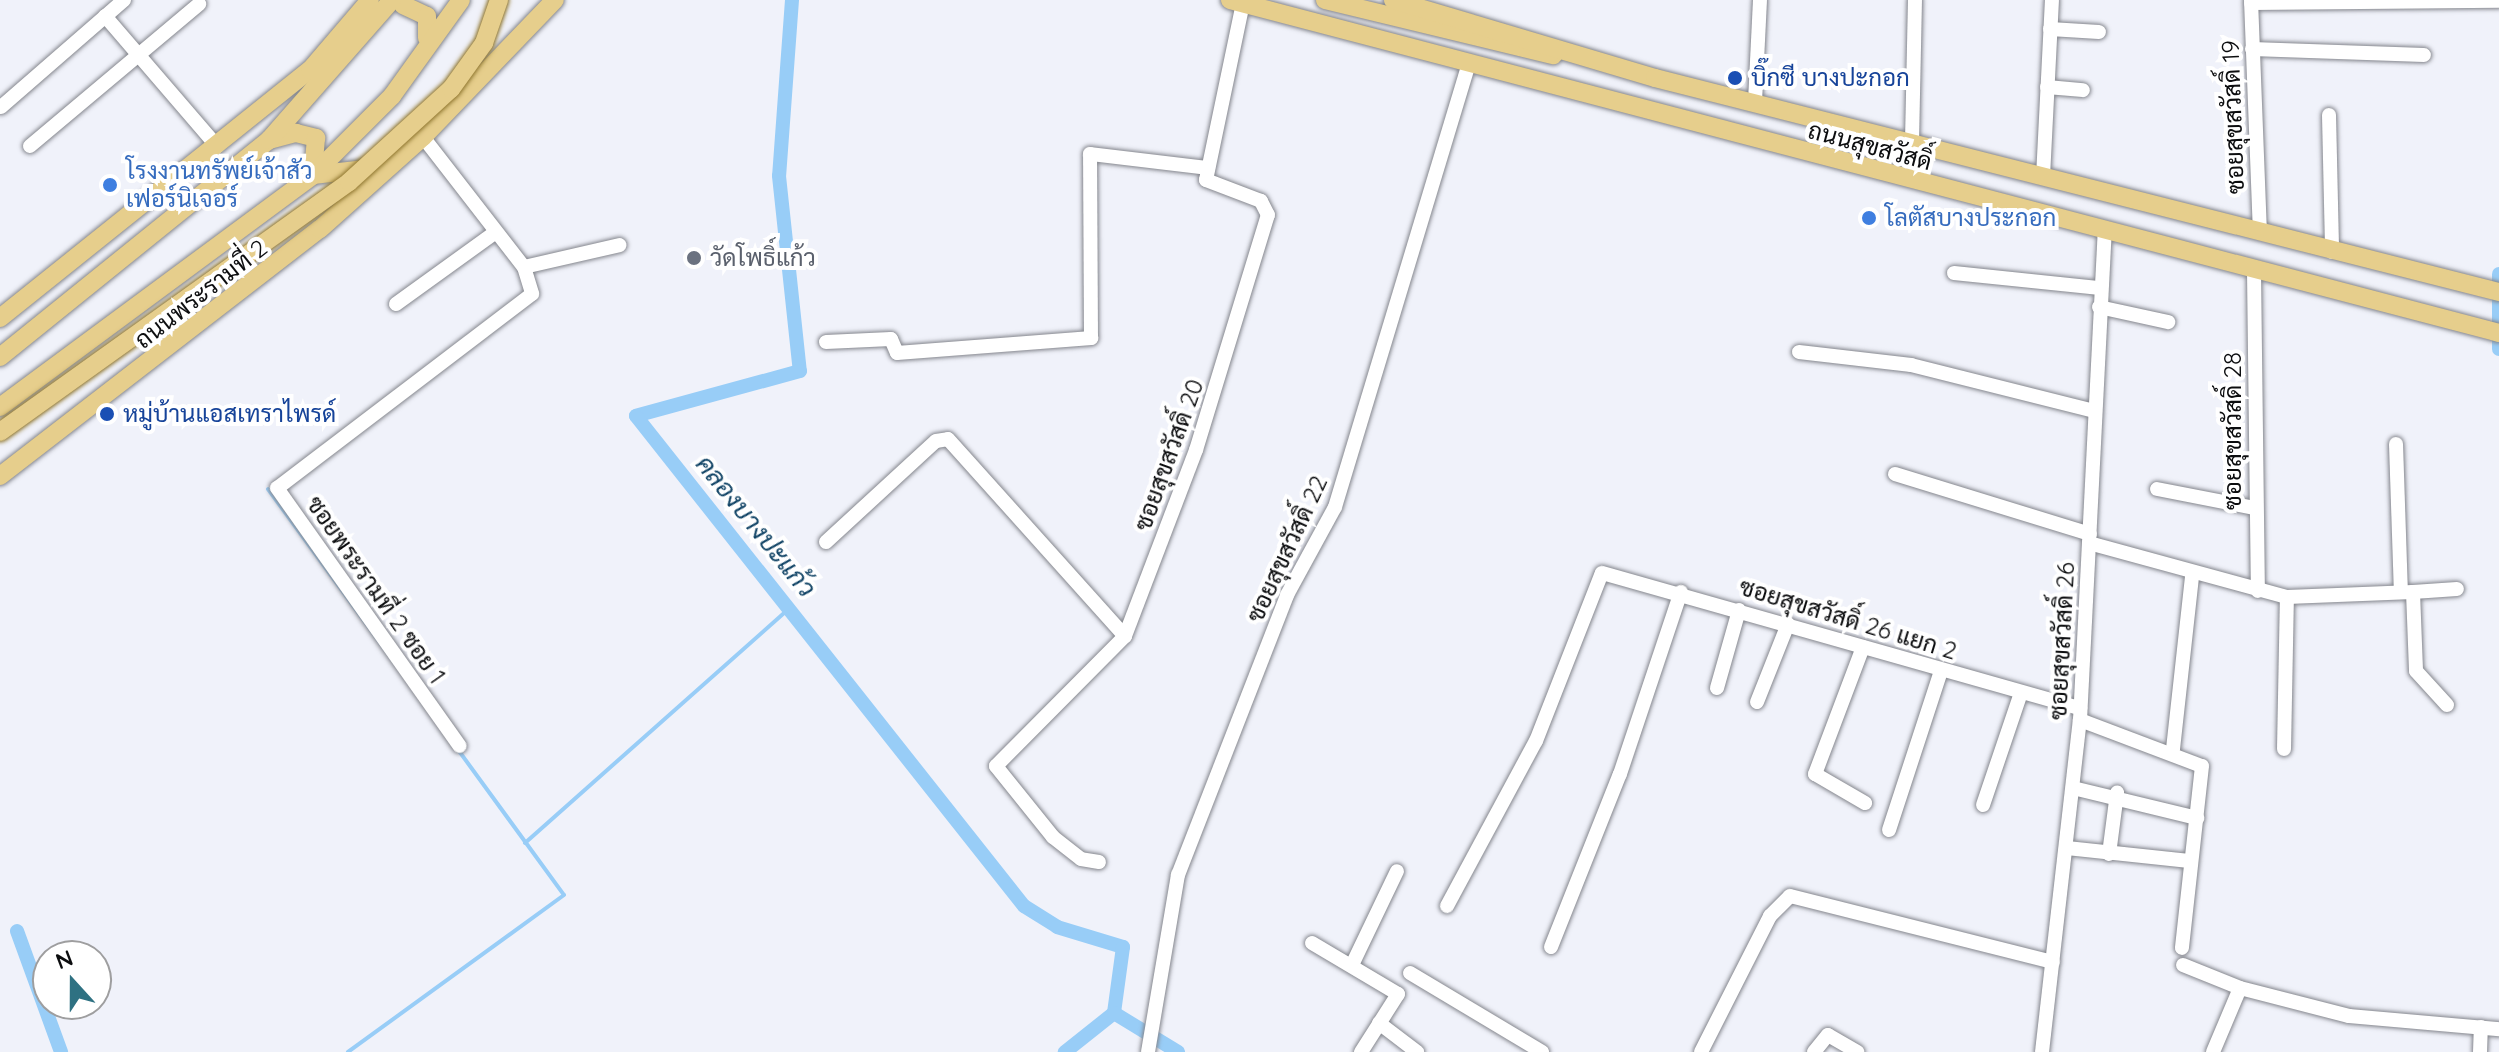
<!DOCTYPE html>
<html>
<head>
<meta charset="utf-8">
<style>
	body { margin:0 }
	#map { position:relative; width:2499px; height:1052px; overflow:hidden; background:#f0f2fa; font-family:Quicksand,Sarabun,sans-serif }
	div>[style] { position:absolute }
	.stream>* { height:4px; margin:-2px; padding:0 2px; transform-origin:2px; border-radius:2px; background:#98cdf7 }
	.canal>* { height:14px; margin:-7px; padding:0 7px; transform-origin:7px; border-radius:7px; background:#98cdf7 }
	.roads { filter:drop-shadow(0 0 2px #84868d) drop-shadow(0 0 2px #84868d) }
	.minor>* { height:14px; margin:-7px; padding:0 7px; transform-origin:7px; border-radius:7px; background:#fff }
	.major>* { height:18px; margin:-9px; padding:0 9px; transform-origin:9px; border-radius:9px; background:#e6ce8c }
	.bridges { filter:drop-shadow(0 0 2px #8f762f) drop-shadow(0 0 2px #8f762f) }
	.major-bridge>* { height:18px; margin:-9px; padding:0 9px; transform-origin:9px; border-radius:9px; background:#e6ce8c }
	.dots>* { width:22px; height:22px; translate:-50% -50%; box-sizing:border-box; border:4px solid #fff; border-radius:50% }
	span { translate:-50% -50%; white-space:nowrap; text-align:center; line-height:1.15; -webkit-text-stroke:8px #fff; paint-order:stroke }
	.transit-label { font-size:24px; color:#164399 }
	.left { translate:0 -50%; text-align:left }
	.street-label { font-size:24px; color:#0c0d0f }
	.shop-label { font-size:24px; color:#366cbe }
	.worship-label { font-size:24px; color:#5b616d }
	.water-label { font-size:26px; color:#104365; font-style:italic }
	.north { position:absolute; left:32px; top:940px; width:80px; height:80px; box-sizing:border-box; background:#fff; border:2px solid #9e9e9f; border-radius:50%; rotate:339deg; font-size:22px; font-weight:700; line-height:32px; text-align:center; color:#0c0d0f }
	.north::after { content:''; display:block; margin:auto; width:28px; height:36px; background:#2e7182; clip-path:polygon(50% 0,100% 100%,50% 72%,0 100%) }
</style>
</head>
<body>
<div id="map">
	<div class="stream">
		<i style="left:268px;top:489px;width:502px;rotate:53.91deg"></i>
		<i style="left:564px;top:895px;width:267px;rotate:144deg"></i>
		<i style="left:525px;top:843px;width:354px;rotate:-41.6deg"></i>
	</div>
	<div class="canal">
		<i style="left:792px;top:0;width:176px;rotate:94.2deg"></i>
		<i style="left:779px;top:176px;width:196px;rotate:83.9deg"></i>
		<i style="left:800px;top:371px;width:170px;rotate:164.7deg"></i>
		<i style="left:636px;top:416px;width:625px;rotate:51.63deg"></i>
		<i style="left:1024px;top:906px;width:39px;rotate:32deg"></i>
		<i style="left:1057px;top:927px;width:69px;rotate:16.9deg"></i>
		<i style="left:1123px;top:947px;width:67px;rotate:97.8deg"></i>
		<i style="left:1114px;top:1013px;width:63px;rotate:141.5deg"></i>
		<i style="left:2499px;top:274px;width:75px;rotate:90deg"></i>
		<i style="left:17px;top:931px;width:129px;rotate:70deg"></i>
		<i style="left:1114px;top:1013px;width:75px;rotate:31.4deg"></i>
	</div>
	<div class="roads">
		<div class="minor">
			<i style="left:2251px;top:0;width:232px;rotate:87.8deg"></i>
			<i style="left:2251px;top:3px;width:248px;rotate:-0.5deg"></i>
			<i style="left:105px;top:16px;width:172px;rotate:49.3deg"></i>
			<i style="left:2050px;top:29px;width:49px;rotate:3.5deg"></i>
			<i style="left:2252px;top:49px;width:172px;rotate:2deg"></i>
			<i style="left:2047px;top:87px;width:36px;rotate:5deg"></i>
			<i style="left:1755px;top:102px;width:102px;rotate:-87.2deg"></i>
			<i style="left:1px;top:107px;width:163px;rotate:-41deg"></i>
			<i style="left:2329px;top:115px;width:137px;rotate:88.7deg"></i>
			<i style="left:423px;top:137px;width:165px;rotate:52.2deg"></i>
			<i style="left:524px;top:267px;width:28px;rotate:73deg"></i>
			<i style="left:532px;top:294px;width:320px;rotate:142.7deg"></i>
			<i style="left:277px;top:488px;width:316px;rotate:54.7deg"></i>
			<i style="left:1912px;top:142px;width:142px;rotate:-88.8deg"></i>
			<i style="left:30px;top:146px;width:221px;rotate:-40deg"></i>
			<i style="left:2043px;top:177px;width:177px;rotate:-87.1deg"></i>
			<i style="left:524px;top:267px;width:98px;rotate:-12.9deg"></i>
			<i style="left:2254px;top:271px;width:320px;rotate:89.3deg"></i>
			<i style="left:1954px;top:273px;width:147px;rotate:5.9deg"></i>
			<i style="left:396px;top:304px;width:123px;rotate:-35.8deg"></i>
			<i style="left:2099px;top:307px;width:71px;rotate:12.3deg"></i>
			<i style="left:826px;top:342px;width:65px;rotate:-2.6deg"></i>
			<i style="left:891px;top:339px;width:15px;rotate:67deg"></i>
			<i style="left:897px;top:353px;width:195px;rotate:-4.4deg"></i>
			<i style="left:1091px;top:338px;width:184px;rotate:-90.3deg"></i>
			<i style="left:1090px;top:154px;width:119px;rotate:6.8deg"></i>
			<i style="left:1799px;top:352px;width:113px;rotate:6.6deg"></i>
			<i style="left:1911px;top:365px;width:189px;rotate:14.1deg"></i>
			<i style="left:2396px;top:444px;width:148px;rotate:88.1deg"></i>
			<i style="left:1895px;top:474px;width:204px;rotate:17.1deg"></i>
			<i style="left:2157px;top:489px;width:100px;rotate:11deg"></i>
			<i style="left:826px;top:542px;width:149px;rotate:-42.6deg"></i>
			<i style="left:936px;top:441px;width:12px;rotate:-9deg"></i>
			<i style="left:948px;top:439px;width:265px;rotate:48.1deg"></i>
			<i style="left:2089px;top:543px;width:205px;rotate:15.3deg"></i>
			<i style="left:2287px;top:597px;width:126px;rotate:-2.3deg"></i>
			<i style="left:2413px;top:592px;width:79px;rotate:87.8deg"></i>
			<i style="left:2416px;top:671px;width:46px;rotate:47.6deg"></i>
			<i style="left:2413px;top:592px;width:44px;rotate:-3.9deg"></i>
			<i style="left:1863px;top:647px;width:136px;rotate:110.7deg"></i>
			<i style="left:1815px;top:774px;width:58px;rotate:30.1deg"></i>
			<i style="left:1717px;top:688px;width:81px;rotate:-74.2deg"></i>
			<i style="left:1757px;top:702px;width:84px;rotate:-68.3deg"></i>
			<i style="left:2080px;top:720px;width:130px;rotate:20.7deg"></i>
			<i style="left:2202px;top:766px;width:183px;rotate:96.3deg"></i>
			<i style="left:2173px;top:749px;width:174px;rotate:-83.7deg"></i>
			<i style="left:2284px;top:749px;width:152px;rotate:-88.9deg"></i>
			<i style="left:2073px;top:788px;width:128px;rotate:13.6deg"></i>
			<i style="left:1983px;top:805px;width:118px;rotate:-71.3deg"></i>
			<i style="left:1889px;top:830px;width:167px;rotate:-71.9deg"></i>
			<i style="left:2067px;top:848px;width:123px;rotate:6.1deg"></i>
			<i style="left:2109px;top:854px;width:62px;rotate:-82.5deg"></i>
			<i style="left:1099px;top:862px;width:18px;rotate:-171deg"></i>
			<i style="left:1081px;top:859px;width:36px;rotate:-142deg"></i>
			<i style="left:1053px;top:837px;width:91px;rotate:-128.8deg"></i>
			<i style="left:996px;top:766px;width:183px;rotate:-45.2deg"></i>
			<i style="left:1125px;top:636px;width:199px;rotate:-69.1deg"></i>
			<i style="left:1196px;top:450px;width:246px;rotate:-73deg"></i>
			<i style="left:1268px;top:215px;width:16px;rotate:-117deg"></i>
			<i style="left:1261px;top:201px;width:59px;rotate:-159.1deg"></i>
			<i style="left:1206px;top:180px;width:181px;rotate:-78.2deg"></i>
			<i style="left:1447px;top:906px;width:187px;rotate:-61.7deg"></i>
			<i style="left:1536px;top:741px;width:180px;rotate:-68.6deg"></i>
			<i style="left:1602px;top:573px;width:497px;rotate:15.8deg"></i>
			<i style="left:1312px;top:943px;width:100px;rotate:30.7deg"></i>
			<i style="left:1398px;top:994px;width:69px;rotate:122.5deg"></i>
			<i style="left:1551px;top:947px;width:186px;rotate:-68.3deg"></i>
			<i style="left:1620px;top:774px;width:192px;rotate:-71.5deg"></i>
			<i style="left:1352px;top:965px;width:104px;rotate:-64.4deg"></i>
			<i style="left:2183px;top:965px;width:61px;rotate:22deg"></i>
			<i style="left:2240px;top:988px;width:113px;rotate:14.4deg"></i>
			<i style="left:2349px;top:1016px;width:151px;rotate:5deg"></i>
			<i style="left:1410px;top:973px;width:154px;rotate:30.9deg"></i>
			<i style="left:1379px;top:1023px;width:48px;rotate:37.3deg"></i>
			<i style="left:1148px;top:1052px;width:180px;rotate:-80.4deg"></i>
			<i style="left:1178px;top:875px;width:300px;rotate:-68.7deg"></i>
			<i style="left:1287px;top:595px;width:100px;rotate:-61.4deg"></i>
			<i style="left:1335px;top:507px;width:464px;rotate:-73.2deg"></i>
			<i style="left:1701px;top:1052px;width:153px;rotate:-63.1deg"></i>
			<i style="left:1770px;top:916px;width:28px;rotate:-45deg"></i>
			<i style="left:1790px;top:896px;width:271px;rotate:14.1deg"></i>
			<i style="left:1814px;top:1052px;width:22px;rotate:-51deg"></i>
			<i style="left:1828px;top:1035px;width:34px;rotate:30deg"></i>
			<i style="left:2042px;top:1052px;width:334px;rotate:-83.5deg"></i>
			<i style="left:2080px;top:720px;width:490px;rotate:-87.1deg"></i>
			<i style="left:2213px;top:1052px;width:69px;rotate:-67.1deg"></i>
			<i style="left:2480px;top:1052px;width:25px;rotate:-88deg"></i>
		</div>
		<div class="major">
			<i style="left:1230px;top:0;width:1312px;rotate:14.7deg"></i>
			<i style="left:1325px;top:0;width:235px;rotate:13.6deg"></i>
			<i style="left:1393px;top:0;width:273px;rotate:16.6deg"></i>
			<i style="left:1655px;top:78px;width:871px;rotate:14.23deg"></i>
			<i style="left:403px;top:5px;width:26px;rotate:25deg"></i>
			<i style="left:427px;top:16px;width:22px;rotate:90deg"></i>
			<i style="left:269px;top:140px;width:28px;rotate:-15deg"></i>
			<i style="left:296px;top:133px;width:21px;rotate:14deg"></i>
			<i style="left:316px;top:138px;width:37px;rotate:95deg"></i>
			<i style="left:313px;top:175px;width:53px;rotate:-6.5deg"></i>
			<i style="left:0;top:318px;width:397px;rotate:-38.7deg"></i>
			<i style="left:310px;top:70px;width:92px;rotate:-49.4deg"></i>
			<i style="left:0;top:357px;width:346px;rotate:-38.9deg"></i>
			<i style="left:269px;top:140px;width:186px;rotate:-48.7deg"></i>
			<i style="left:0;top:407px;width:390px;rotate:-36.5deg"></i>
			<i style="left:313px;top:175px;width:112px;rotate:-45deg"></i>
			<i style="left:392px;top:96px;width:118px;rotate:-54.3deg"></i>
			<i style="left:0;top:476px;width:404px;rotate:-37.7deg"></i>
			<i style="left:320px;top:229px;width:138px;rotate:-41.8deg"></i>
			<i style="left:423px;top:137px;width:190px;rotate:-46.1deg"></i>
		</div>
	</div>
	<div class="bridges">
		<div class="major-bridge">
			<i style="left:0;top:432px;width:429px;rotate:-35.6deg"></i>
			<i style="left:349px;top:182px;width:138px;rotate:-42.4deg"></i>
			<i style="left:451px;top:89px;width:57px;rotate:-54.3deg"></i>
			<i style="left:484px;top:43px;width:46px;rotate:-70.8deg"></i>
		</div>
	</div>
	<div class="dots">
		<i style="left:1735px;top:78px;background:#1a4fb4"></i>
		<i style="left:110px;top:185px;background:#3f7fe0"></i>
		<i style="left:1869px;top:218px;background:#3f7fe0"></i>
		<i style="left:694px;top:258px;background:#6b7280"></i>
		<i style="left:107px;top:414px;background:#1a4fb4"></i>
	</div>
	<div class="transit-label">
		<span class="left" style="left:1751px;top:78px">บิ๊กซี บางปะกอก</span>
		<span class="left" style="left:123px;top:414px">หมู่บ้านแอสเทราไพรด์</span>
	</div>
	<div class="street-label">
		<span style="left:2233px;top:117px;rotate:-92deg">ซอยสุขสวัสดิ์ 19</span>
		<span style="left:1870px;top:146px;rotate:15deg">ถนนสุขสวัสดิ์</span>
		<span style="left:201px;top:294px;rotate:-38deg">ถนนพระรามที่ 2</span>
		<span style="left:2233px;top:431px;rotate:-90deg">ซอยสุขสวัสดิ์ 28</span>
		<span style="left:1169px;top:455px;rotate:-70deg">ซอยสุขสวัสดิ์ 20</span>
		<span style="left:1287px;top:549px;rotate:-65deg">ซอยสุขสวัสดิ์ 22</span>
		<span style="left:376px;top:590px;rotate:55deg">ซอยพระรามที่ 2 ซอย 1</span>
		<span style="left:1848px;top:619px;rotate:17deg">ซอยสุขสวัสดิ์ 26 แยก 2</span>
		<span style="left:2062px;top:641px;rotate:-87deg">ซอยสุขสวัสดิ์ 26</span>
	</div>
	<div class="shop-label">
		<span class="left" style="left:126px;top:185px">โรงงานทรัพย์เจ้าสัว<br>เฟอร์นิเจอร์</span>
		<span class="left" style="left:1885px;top:218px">โลตัสบางประกอก</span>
	</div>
	<div class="worship-label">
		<span class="left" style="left:710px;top:258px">วัดโพธิ์แก้ว</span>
	</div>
	<div class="water-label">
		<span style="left:756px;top:526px;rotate:51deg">คลองบางปะแก้ว</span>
	</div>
	<div class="north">N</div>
</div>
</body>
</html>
